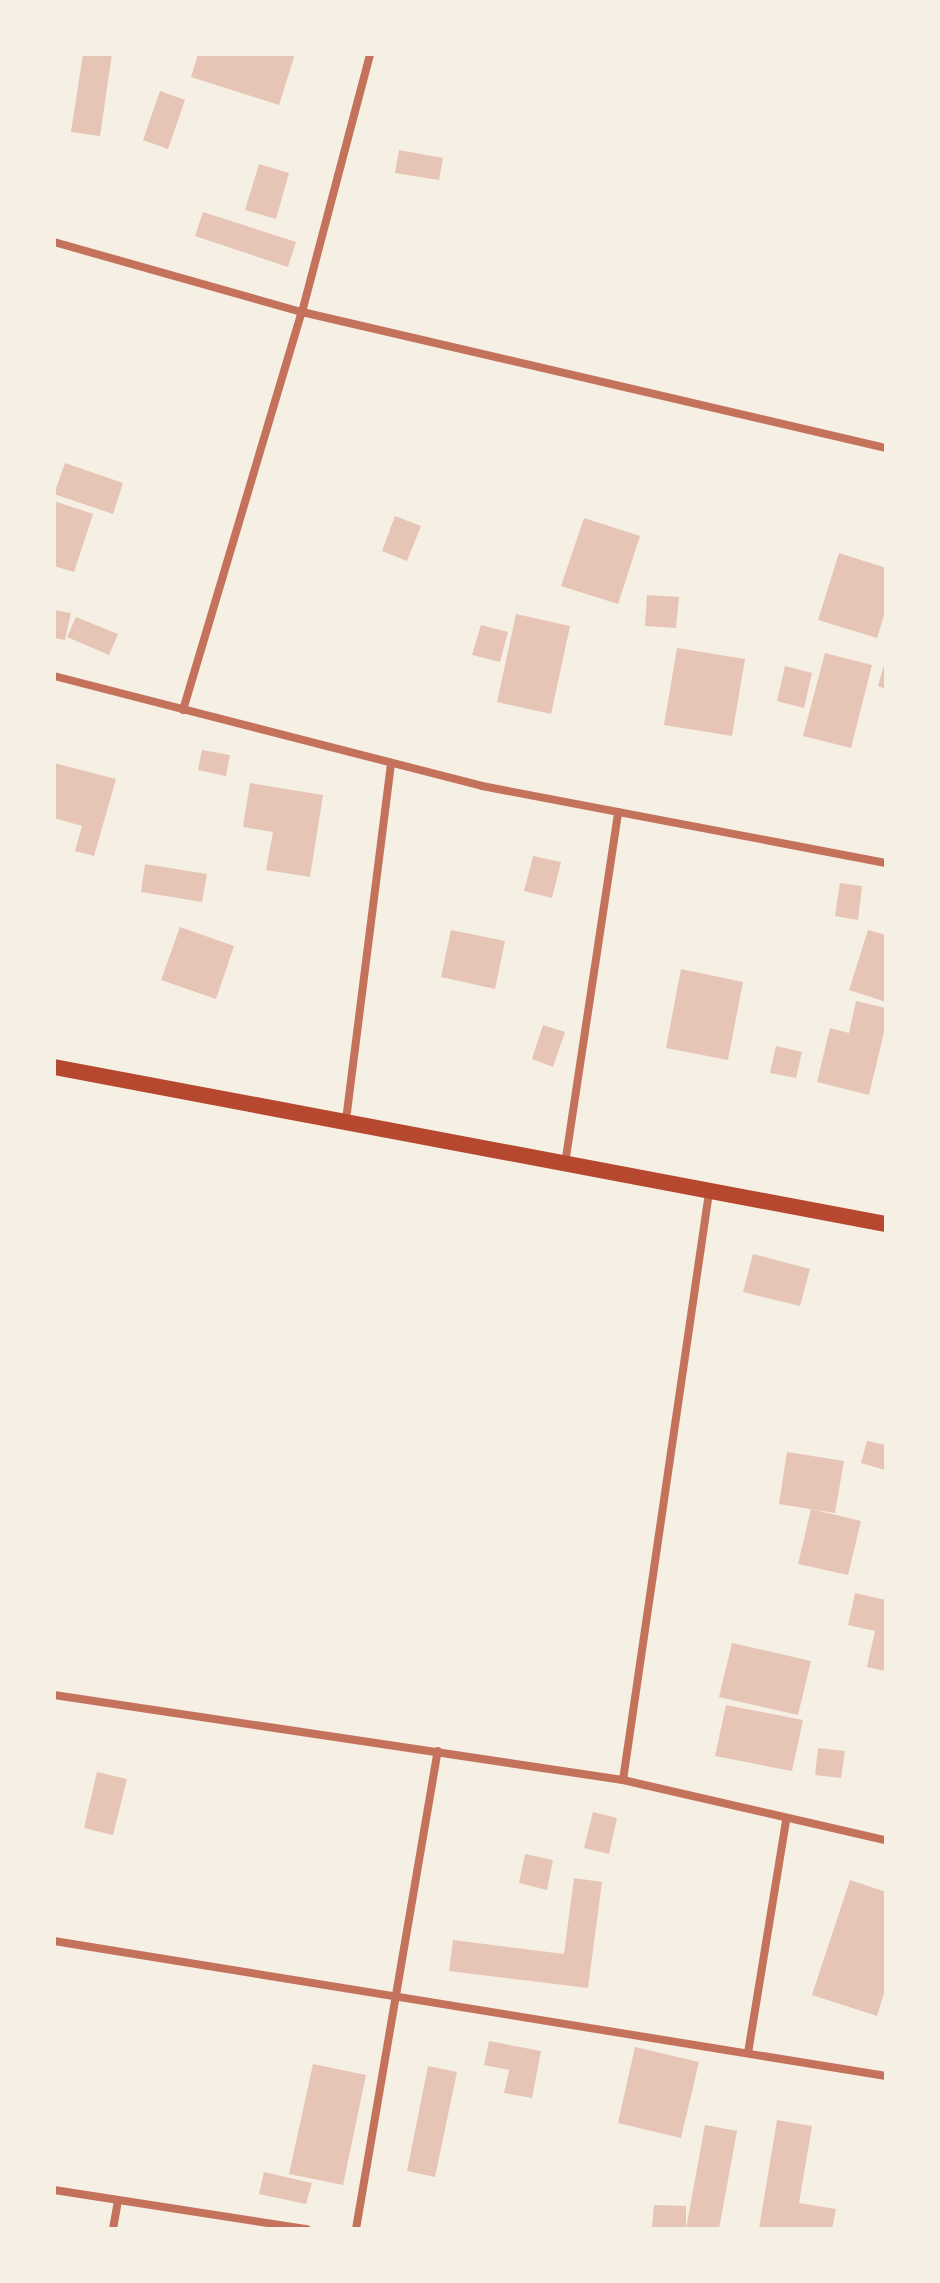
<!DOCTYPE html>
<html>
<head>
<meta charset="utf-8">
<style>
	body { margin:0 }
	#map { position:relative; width:940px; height:2283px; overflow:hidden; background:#f6efe4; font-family:Overpass,sans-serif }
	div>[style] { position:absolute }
	.building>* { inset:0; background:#e6c5b7 }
	.minor>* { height:8px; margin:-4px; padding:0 4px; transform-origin:4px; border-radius:4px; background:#c5725c }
	.secondary>* { height:16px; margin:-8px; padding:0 8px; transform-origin:8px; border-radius:8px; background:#b5482f }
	span { translate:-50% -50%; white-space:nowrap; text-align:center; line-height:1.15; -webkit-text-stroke:7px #f6efe4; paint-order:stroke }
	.frame { position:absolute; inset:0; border:56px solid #f6efe4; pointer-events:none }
</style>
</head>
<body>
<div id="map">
	<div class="building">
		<i style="clip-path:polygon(83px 54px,112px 54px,100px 136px,71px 132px)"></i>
		<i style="clip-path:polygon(198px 54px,295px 54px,279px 105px,191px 77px)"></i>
		<i style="clip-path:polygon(160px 91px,185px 100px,168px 149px,143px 140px)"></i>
		<i style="clip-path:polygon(399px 150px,443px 158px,439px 180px,395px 173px)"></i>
		<i style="clip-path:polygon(259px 164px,289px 173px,276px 219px,245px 210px)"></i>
		<i style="clip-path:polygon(203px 212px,296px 242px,288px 267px,195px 236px)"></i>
		<i style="clip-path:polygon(65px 463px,123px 483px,113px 514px,54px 494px)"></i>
		<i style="clip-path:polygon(54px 501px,93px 514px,74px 572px,54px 566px)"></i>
		<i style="clip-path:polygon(395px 516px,421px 526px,407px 561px,382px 551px)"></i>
		<i style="clip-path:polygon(584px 518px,640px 536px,618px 604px,561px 586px)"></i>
		<i style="clip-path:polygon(839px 553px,886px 568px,886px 609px,877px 638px,818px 620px)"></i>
		<i style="clip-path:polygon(647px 595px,679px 597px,676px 628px,645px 626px)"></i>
		<i style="clip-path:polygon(54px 610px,71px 613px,65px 640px,54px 638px)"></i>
		<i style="clip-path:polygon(516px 614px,570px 626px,551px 714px,497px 702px)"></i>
		<i style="clip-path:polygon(76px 617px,118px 634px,109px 655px,67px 637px)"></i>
		<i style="clip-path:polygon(481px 625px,508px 632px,500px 662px,472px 655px)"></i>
		<i style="clip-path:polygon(677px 648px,745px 659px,732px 736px,664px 725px)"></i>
		<i style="clip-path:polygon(825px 653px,872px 665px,851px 748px,803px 736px)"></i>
		<i style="clip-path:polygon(885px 662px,886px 662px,886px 689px,878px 686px)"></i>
		<i style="clip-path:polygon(785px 666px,812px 673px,804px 708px,777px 701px)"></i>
		<i style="clip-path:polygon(202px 750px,230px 755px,226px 776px,198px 770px)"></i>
		<i style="clip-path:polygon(54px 763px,116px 779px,94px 856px,75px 851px,82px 826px,54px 818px)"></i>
		<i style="clip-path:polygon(250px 783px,323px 795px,310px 877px,266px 870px,273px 832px,243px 827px)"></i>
		<i style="clip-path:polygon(533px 856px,561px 862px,552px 898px,524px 891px)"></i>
		<i style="clip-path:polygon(145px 864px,207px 874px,202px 902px,141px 892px)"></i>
		<i style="clip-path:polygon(840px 883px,862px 886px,858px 920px,835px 916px)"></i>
		<i style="clip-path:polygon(180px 927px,234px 946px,216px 999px,161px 980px)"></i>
		<i style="clip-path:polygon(451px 930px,505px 941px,495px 989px,441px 977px)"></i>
		<i style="clip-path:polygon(868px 930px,886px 935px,886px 1002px,849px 990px)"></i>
		<i style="clip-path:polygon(681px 969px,743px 982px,728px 1060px,666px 1048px)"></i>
		<i style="clip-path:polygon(856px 1001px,886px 1008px,886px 1024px,869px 1095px,817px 1082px,830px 1028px,849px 1033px)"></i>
		<i style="clip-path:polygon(543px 1025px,565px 1032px,553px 1067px,532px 1059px)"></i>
		<i style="clip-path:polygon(776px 1046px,802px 1052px,796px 1078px,770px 1073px)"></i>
		<i style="clip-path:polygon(753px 1254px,810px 1269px,800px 1306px,743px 1292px)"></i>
		<i style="clip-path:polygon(867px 1441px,886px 1445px,885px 1470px,861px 1463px)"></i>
		<i style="clip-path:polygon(787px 1452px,844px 1461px,835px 1513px,779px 1504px)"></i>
		<i style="clip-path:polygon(811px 1509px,861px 1521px,848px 1575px,798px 1564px)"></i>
		<i style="clip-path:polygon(855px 1593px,886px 1600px,886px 1671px,867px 1667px,875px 1631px,848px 1625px)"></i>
		<i style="clip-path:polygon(732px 1643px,811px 1661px,798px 1715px,719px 1697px)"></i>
		<i style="clip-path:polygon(726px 1705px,803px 1720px,792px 1771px,715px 1756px)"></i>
		<i style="clip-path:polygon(818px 1748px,845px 1751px,841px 1778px,815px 1775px)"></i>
		<i style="clip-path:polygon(97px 1772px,127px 1779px,113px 1835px,84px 1828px)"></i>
		<i style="clip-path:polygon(593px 1812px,617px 1818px,609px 1854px,584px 1848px)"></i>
		<i style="clip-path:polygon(525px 1854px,553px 1860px,547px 1890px,519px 1883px)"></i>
		<i style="clip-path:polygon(574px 1878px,602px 1882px,588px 1988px,449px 1971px,453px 1940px,564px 1954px)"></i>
		<i style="clip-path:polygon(850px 1880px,886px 1892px,886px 1987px,877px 2016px,812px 1995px)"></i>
		<i style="clip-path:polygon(489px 2041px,541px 2051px,532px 2098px,504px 2093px,509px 2070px,484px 2065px)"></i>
		<i style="clip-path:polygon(635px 2047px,699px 2062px,681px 2138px,618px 2123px)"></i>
		<i style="clip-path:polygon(313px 2064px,366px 2075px,343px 2185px,289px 2174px)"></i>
		<i style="clip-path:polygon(428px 2066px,457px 2072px,435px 2177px,407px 2171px)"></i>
		<i style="clip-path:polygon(777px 2120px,812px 2126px,799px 2203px,836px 2209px,832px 2229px,759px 2229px)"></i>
		<i style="clip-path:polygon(705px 2125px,737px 2131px,719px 2229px,686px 2229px)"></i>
		<i style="clip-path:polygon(264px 2172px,312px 2183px,306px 2204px,259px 2194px)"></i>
		<i style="clip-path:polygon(654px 2205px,686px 2206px,686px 2229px,652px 2229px)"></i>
	</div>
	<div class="minor">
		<i style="left:54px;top:242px;width:258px;rotate:15.8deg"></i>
		<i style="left:302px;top:312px;width:600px;rotate:13.11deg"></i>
		<i style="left:54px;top:676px;width:442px;rotate:14.4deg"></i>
		<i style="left:482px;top:786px;width:411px;rotate:10.8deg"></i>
		<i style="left:183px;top:710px;width:415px;rotate:-73.4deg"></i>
		<i style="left:302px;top:312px;width:267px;rotate:-75.2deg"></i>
		<i style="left:346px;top:1120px;width:360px;rotate:-82.8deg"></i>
		<i style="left:565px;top:1164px;width:356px;rotate:-81.4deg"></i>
		<i style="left:54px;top:1695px;width:575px;rotate:8.5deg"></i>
		<i style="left:623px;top:1780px;width:270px;rotate:12.9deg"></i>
		<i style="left:623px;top:1780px;width:593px;rotate:-81.67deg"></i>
		<i style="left:54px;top:1941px;width:843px;rotate:9.22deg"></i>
		<i style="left:748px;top:2053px;width:236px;rotate:-80.7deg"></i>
		<i style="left:54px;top:2190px;width:256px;rotate:8.8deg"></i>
		<i style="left:113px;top:2229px;width:29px;rotate:-80deg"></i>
		<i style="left:356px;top:2229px;width:485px;rotate:-80.3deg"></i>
	</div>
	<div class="secondary">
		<i style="left:54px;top:1067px;width:847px;rotate:10.69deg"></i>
	</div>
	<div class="frame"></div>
</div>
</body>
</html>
